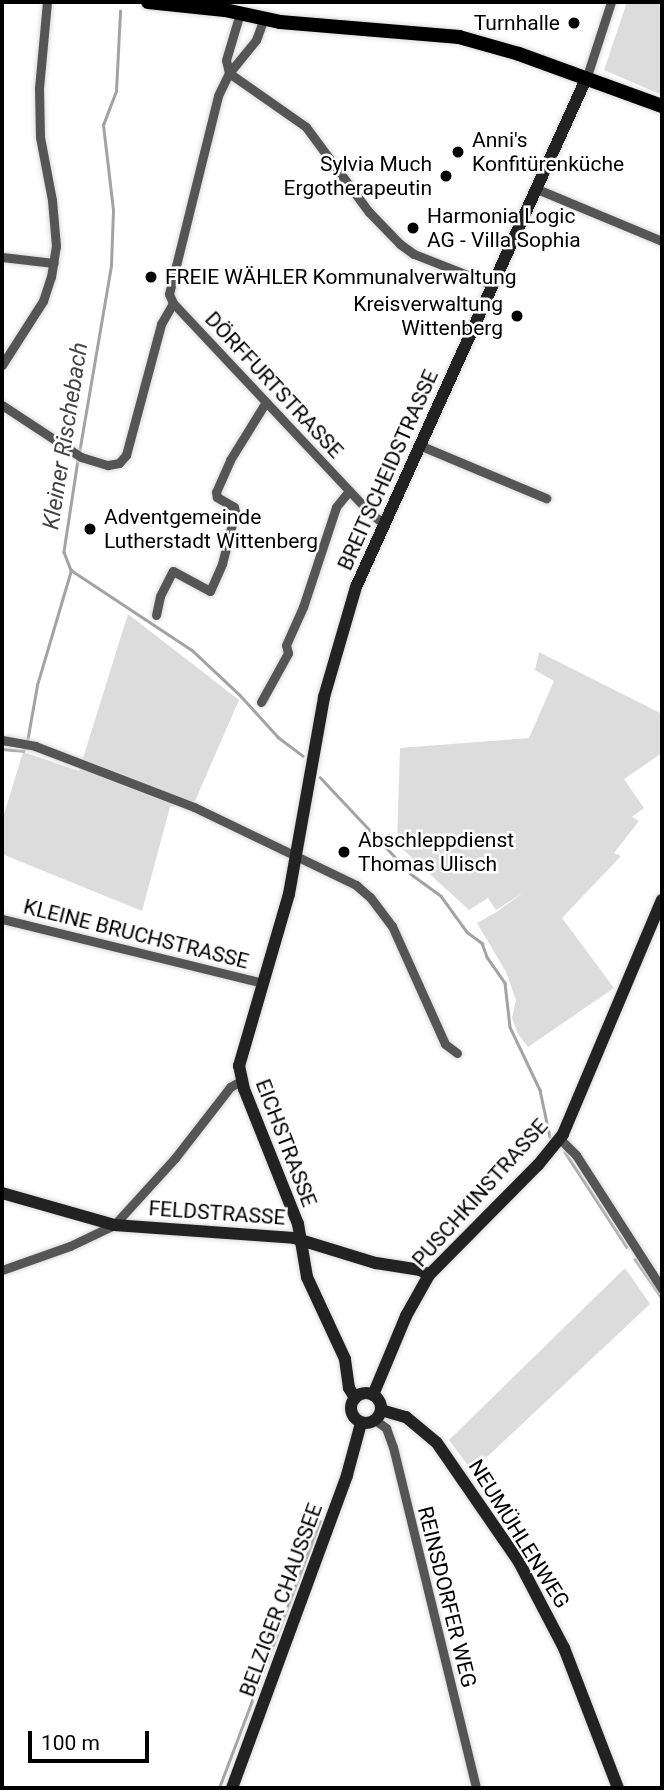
<!DOCTYPE html>
<html>
<head>
<meta charset="utf-8">
<style>
	body { margin:0 }
	#map { position:relative; width:664px; height:1790px; overflow:hidden; background:#fff; font-family:Roboto,sans-serif }
	div>[style] { position:absolute }
	.green>* { inset:0; background:#dcdcdc }
	.stream>* { height:2.5px; margin:-1.25px; padding:0 1.25px; transform-origin:1.25px; border-radius:1.25px; background:#a3a3a3 }
	.roads { filter:drop-shadow(0 0 2px #dbdbdb) drop-shadow(0 0 2px #dbdbdb) }
	.street>* { height:9px; margin:-4.5px; padding:0 4.5px; transform-origin:4.5px; border-radius:4.5px; background:#555 }
	.secondary>* { height:12px; margin:-6px; padding:0 6px; transform-origin:6px; border-radius:6px; background:#222 }
	.secondary>.ring { margin:-6px; padding:0; box-sizing:content-box; background:none; border:12px solid #222; border-radius:50% }
	.primary>* { height:14px; margin:-7px; padding:0 7px; transform-origin:7px; border-radius:7px; background:#000 }
	.dots>* { width:19px; height:19px; translate:-50% -50%; box-sizing:border-box; border:4px solid #fff; border-radius:50% }
	span { translate:-50% -50%; white-space:nowrap; text-align:center; line-height:1.15; -webkit-text-stroke:5px #fff; paint-order:stroke }
	.poi-label { font-size:21px; color:#000 }
	.right { translate:-100% -50%; text-align:right }
	.left { translate:0 -50%; text-align:left }
	.street-label { font-size:21px; color:#000 }
	.water-label { font-size:23px; color:#444; font-style:italic }
	.frame { position:absolute; inset:0; border:4px solid #000; pointer-events:none }
	.scale { position:absolute; left:28px; top:1731px; width:121px; height:32px; box-sizing:border-box; border:4px solid #000; border-top:0; padding-left:9px; font-size:21px; line-height:24px; white-space:nowrap; color:#000; -webkit-text-stroke:5px #fff; paint-order:stroke }
</style>
</head>
<body>
<div id="map">
	<div class="green">
		<i style="clip-path:polygon(627px 2px,662px 2px,662px 95px,604px 70px)"></i>
		<i style="clip-path:polygon(128px 614px,239px 700px,195px 801px,170px 807px,142px 911px,2px 854px,2px 821px,23px 752px,79px 771px)"></i>
		<i style="clip-path:polygon(539px 652px,662px 714px,662px 753px,624px 779px,644px 808px,632px 817px,639px 821px,614px 853px,621px 856px,562px 918px,614px 988px,528px 1047px,518px 1034px,512px 1018px,516px 1000px,506px 972px,477px 923px,495px 913px,524px 892px,496px 910px,488px 898px,469px 910px,397px 844px,400px 748px,529px 738px,554px 681px,535px 670px)"></i>
		<i style="clip-path:polygon(625px 1268px,650px 1304px,472px 1471px,449px 1440px)"></i>
	</div>
	<div class="stream">
		<i style="left:79px;top:453px;width:191px;rotate:-80.3deg"></i>
		<i style="left:111px;top:265px;width:55px;rotate:-87.9deg"></i>
		<i style="left:113px;top:210px;width:86px;rotate:-96.7deg"></i>
		<i style="left:103px;top:125px;width:36px;rotate:-69deg"></i>
		<i style="left:116px;top:91px;width:80px;rotate:-87.1deg"></i>
		<i style="left:78px;top:460px;width:93px;rotate:98.7deg"></i>
		<i style="left:64px;top:552px;width:19px;rotate:69deg"></i>
		<i style="left:71px;top:570px;width:145px;rotate:33.5deg"></i>
		<i style="left:192px;top:650px;width:67px;rotate:43.2deg"></i>
		<i style="left:241px;top:696px;width:55px;rotate:47.9deg"></i>
		<i style="left:278px;top:737px;width:31px;rotate:37deg"></i>
		<i style="left:27px;top:742px;width:58px;rotate:-80deg"></i>
		<i style="left:37px;top:685px;width:120px;rotate:-73.5deg"></i>
		<i style="left:2px;top:749px;width:21px;rotate:5deg"></i>
		<i style="left:23px;top:751px;width:4px;rotate:-56deg"></i>
		<i style="left:320px;top:777px;width:133px;rotate:46.8deg"></i>
		<i style="left:411px;top:874px;width:37px;rotate:36deg"></i>
		<i style="left:441px;top:896px;width:44px;rotate:54.2deg"></i>
		<i style="left:467px;top:932px;width:19px;rotate:36deg"></i>
		<i style="left:482px;top:943px;width:15px;rotate:70deg"></i>
		<i style="left:487px;top:957px;width:32px;rotate:55deg"></i>
		<i style="left:505px;top:983px;width:44px;rotate:83.5deg"></i>
		<i style="left:510px;top:1027px;width:70px;rotate:64.5deg"></i>
		<i style="left:540px;top:1090px;width:48px;rotate:78deg"></i>
		<i style="left:565px;top:1152px;width:113px;rotate:56.9deg"></i>
		<i style="left:635px;top:1259px;width:47px;rotate:55.3deg"></i>
		<i style="left:219px;top:1788px;width:285px;rotate:-69.3deg"></i>
	</div>
	<div class="roads">
		<div class="street">
			<i style="left:264px;top:18px;width:23px;rotate:110deg"></i>
			<i style="left:256px;top:40px;width:43px;rotate:129.3deg"></i>
			<i style="left:229px;top:73px;width:25px;rotate:116deg"></i>
			<i style="left:218px;top:96px;width:204px;rotate:103.9deg"></i>
			<i style="left:169px;top:294px;width:10px;rotate:66deg"></i>
			<i style="left:173px;top:303px;width:285px;rotate:46.8deg"></i>
			<i style="left:368px;top:511px;width:19px;rotate:39deg"></i>
			<i style="left:229px;top:73px;width:94px;rotate:35deg"></i>
			<i style="left:306px;top:127px;width:106px;rotate:53.5deg"></i>
			<i style="left:369px;top:212px;width:45px;rotate:45.9deg"></i>
			<i style="left:400px;top:244px;width:17px;rotate:36deg"></i>
			<i style="left:414px;top:254px;width:85px;rotate:21.4deg"></i>
			<i style="left:229px;top:73px;width:13px;rotate:-103deg"></i>
			<i style="left:226px;top:60px;width:49px;rotate:-73.4deg"></i>
			<i style="left:586px;top:79px;width:81px;rotate:-72deg"></i>
			<i style="left:537px;top:189px;width:135px;rotate:22.6deg"></i>
			<i style="left:2px;top:257px;width:52px;rotate:6.6deg"></i>
			<i style="left:2px;top:365px;width:76px;rotate:-57.4deg"></i>
			<i style="left:43px;top:301px;width:25px;rotate:-72deg"></i>
			<i style="left:51px;top:277px;width:31px;rotate:-81deg"></i>
			<i style="left:56px;top:246px;width:46px;rotate:-95deg"></i>
			<i style="left:52px;top:200px;width:64px;rotate:-100.8deg"></i>
			<i style="left:40px;top:137px;width:49px;rotate:-91.2deg"></i>
			<i style="left:39px;top:88px;width:86px;rotate:-84.7deg"></i>
			<i style="left:2px;top:405px;width:95px;rotate:33.4deg"></i>
			<i style="left:81px;top:457px;width:28px;rotate:17deg"></i>
			<i style="left:108px;top:465px;width:11px;rotate:-10deg"></i>
			<i style="left:119px;top:463px;width:11px;rotate:-49deg"></i>
			<i style="left:126px;top:455px;width:136px;rotate:-75deg"></i>
			<i style="left:161px;top:324px;width:24px;rotate:-60deg"></i>
			<i style="left:419px;top:445px;width:138px;rotate:22.7deg"></i>
			<i style="left:156px;top:615px;width:19px;rotate:-78deg"></i>
			<i style="left:160px;top:596px;width:28px;rotate:-63deg"></i>
			<i style="left:173px;top:571px;width:42px;rotate:28.4deg"></i>
			<i style="left:210px;top:591px;width:30px;rotate:-66deg"></i>
			<i style="left:222px;top:564px;width:54px;rotate:-76deg"></i>
			<i style="left:235px;top:512px;width:5px;rotate:-101deg"></i>
			<i style="left:234px;top:507px;width:20px;rotate:-150deg"></i>
			<i style="left:217px;top:497px;width:5px;rotate:-101deg"></i>
			<i style="left:216px;top:492px;width:35px;rotate:-66deg"></i>
			<i style="left:230px;top:460px;width:68px;rotate:-58.2deg"></i>
			<i style="left:261px;top:702px;width:56px;rotate:-61.1deg"></i>
			<i style="left:288px;top:653px;width:8px;rotate:-104deg"></i>
			<i style="left:286px;top:645px;width:42px;rotate:-65.9deg"></i>
			<i style="left:303px;top:607px;width:105px;rotate:-71.7deg"></i>
			<i style="left:336px;top:507px;width:21px;rotate:-51deg"></i>
			<i style="left:2px;top:740px;width:34px;rotate:10deg"></i>
			<i style="left:35px;top:746px;width:170px;rotate:21deg"></i>
			<i style="left:194px;top:807px;width:180px;rotate:25.7deg"></i>
			<i style="left:356px;top:885px;width:18px;rotate:41deg"></i>
			<i style="left:370px;top:897px;width:36px;rotate:53deg"></i>
			<i style="left:392px;top:926px;width:129px;rotate:65.8deg"></i>
			<i style="left:445px;top:1044px;width:15px;rotate:37deg"></i>
			<i style="left:2px;top:919px;width:269px;rotate:13.8deg"></i>
			<i style="left:560px;top:1139px;width:23px;rotate:45deg"></i>
			<i style="left:576px;top:1155px;width:159px;rotate:57.3deg"></i>
			<i style="left:2px;top:1270px;width:72px;rotate:-19.4deg"></i>
			<i style="left:70px;top:1246px;width:49px;rotate:-25.5deg"></i>
			<i style="left:114px;top:1225px;width:91px;rotate:-47.7deg"></i>
			<i style="left:175px;top:1158px;width:90px;rotate:-52.2deg"></i>
			<i style="left:230px;top:1087px;width:13px;rotate:-29deg"></i>
			<i style="left:375px;top:1420px;width:14px;rotate:36deg"></i>
			<i style="left:386px;top:1428px;width:20px;rotate:70deg"></i>
			<i style="left:393px;top:1447px;width:351px;rotate:76.3deg"></i>
		</div>
		<div class="secondary">
			<i style="left:2px;top:1193px;width:116px;rotate:15.9deg"></i>
			<i style="left:114px;top:1225px;width:180px;rotate:4.1deg"></i>
			<i style="left:294px;top:1238px;width:86px;rotate:17deg"></i>
			<i style="left:376px;top:1263px;width:45px;rotate:9deg"></i>
			<i style="left:420px;top:1270px;width:10px;rotate:29deg"></i>
			<i class="ring" style="left:351px;top:1393px;width:18px;height:18px"></i>
			<i style="left:373px;top:1395px;width:86px;rotate:-67.3deg"></i>
			<i style="left:406px;top:1316px;width:47px;rotate:-60.7deg"></i>
			<i style="left:429px;top:1275px;width:155px;rotate:-45.3deg"></i>
			<i style="left:538px;top:1165px;width:40px;rotate:-51deg"></i>
			<i style="left:563px;top:1134px;width:254px;rotate:-67.1deg"></i>
			<i style="left:355px;top:1398px;width:12px;rotate:-121deg"></i>
			<i style="left:349px;top:1388px;width:29px;rotate:-98deg"></i>
			<i style="left:345px;top:1359px;width:90px;rotate:-114.9deg"></i>
			<i style="left:307px;top:1277px;width:54px;rotate:-99.6deg"></i>
			<i style="left:298px;top:1224px;width:145px;rotate:-111.8deg"></i>
			<i style="left:244px;top:1089px;width:24px;rotate:-102deg"></i>
			<i style="left:239px;top:1066px;width:179px;rotate:-73.8deg"></i>
			<i style="left:289px;top:894px;width:200px;rotate:-79.9deg"></i>
			<i style="left:324px;top:697px;width:115px;rotate:-73.8deg"></i>
			<i style="left:356px;top:587px;width:558px;rotate:-65.64deg"></i>
			<i style="left:381px;top:1410px;width:26px;rotate:16deg"></i>
			<i style="left:406px;top:1417px;width:40px;rotate:40deg"></i>
			<i style="left:437px;top:1443px;width:145px;rotate:55.4deg"></i>
			<i style="left:519px;top:1562px;width:97px;rotate:62.4deg"></i>
			<i style="left:564px;top:1648px;width:150px;rotate:68.9deg"></i>
			<i style="left:232px;top:1788px;width:333px;rotate:-69.8deg"></i>
			<i style="left:347px;top:1475px;width:54px;rotate:-74.9deg"></i>
		</div>
		<div class="primary">
			<i style="left:148px;top:2px;width:77px;rotate:5.9deg"></i>
			<i style="left:225px;top:10px;width:56px;rotate:12.3deg"></i>
			<i style="left:280px;top:22px;width:180px;rotate:4.8deg"></i>
			<i style="left:459px;top:37px;width:62px;rotate:15.8deg"></i>
			<i style="left:519px;top:54px;width:152px;rotate:20deg"></i>
		</div>
	</div>
	<div class="dots">
		<i style="left:574px;top:23px;background:#000"></i>
		<i style="left:458px;top:152px;background:#000"></i>
		<i style="left:446px;top:176px;background:#000"></i>
		<i style="left:413px;top:228px;background:#000"></i>
		<i style="left:151px;top:277px;background:#000"></i>
		<i style="left:517px;top:316px;background:#000"></i>
		<i style="left:90px;top:529px;background:#000"></i>
		<i style="left:344px;top:852px;background:#000"></i>
	</div>
	<div class="poi-label">
		<span class="right" style="left:560px;top:23px">Turnhalle</span>
		<span class="left" style="left:472px;top:152px">Anni's<br>Konfitürenküche</span>
		<span class="right" style="left:432px;top:176px">Sylvia Much<br>Ergotherapeutin</span>
		<span class="left" style="left:427px;top:228px">Harmonia Logic<br>AG - Villa Sophia</span>
		<span class="left" style="left:165px;top:277px">FREIE WÄHLER Kommunalverwaltung</span>
		<span class="right" style="left:503px;top:316px">Kreisverwaltung<br>Wittenberg</span>
		<span class="left" style="left:104px;top:529px">Adventgemeinde<br>Lutherstadt Wittenberg</span>
		<span class="left" style="left:358px;top:852px">Abschleppdienst<br>Thomas Ulisch</span>
	</div>
	<div class="street-label">
		<span style="left:274px;top:385px;rotate:47deg">DÖRFFURTSTRASSE</span>
		<span style="left:388px;top:470px;rotate:-66deg">BREITSCHEIDSTRASSE</span>
		<span style="left:136px;top:934px;rotate:14deg">KLEINE BRUCHSTRASSE</span>
		<span style="left:286px;top:1143px;rotate:69deg">EICHSTRASSE</span>
		<span style="left:480px;top:1193px;rotate:-48deg">PUSCHKINSTRASSE</span>
		<span style="left:217px;top:1213px;rotate:4deg">FELDSTRASSE</span>
		<span style="left:519px;top:1534px;rotate:58deg">NEUMÜHLENWEG</span>
		<span style="left:447px;top:1597px;rotate:76deg">REINSDORFER WEG</span>
		<span style="left:281px;top:1600px;rotate:-70deg">BELZIGER CHAUSSEE</span>
	</div>
	<div class="water-label">
		<span style="left:66px;top:436px;rotate:-81deg">Kleiner Rischebach</span>
	</div>
	<div class="frame"></div>
	<div class="scale">100 m</div>
</div>
</body>
</html>
